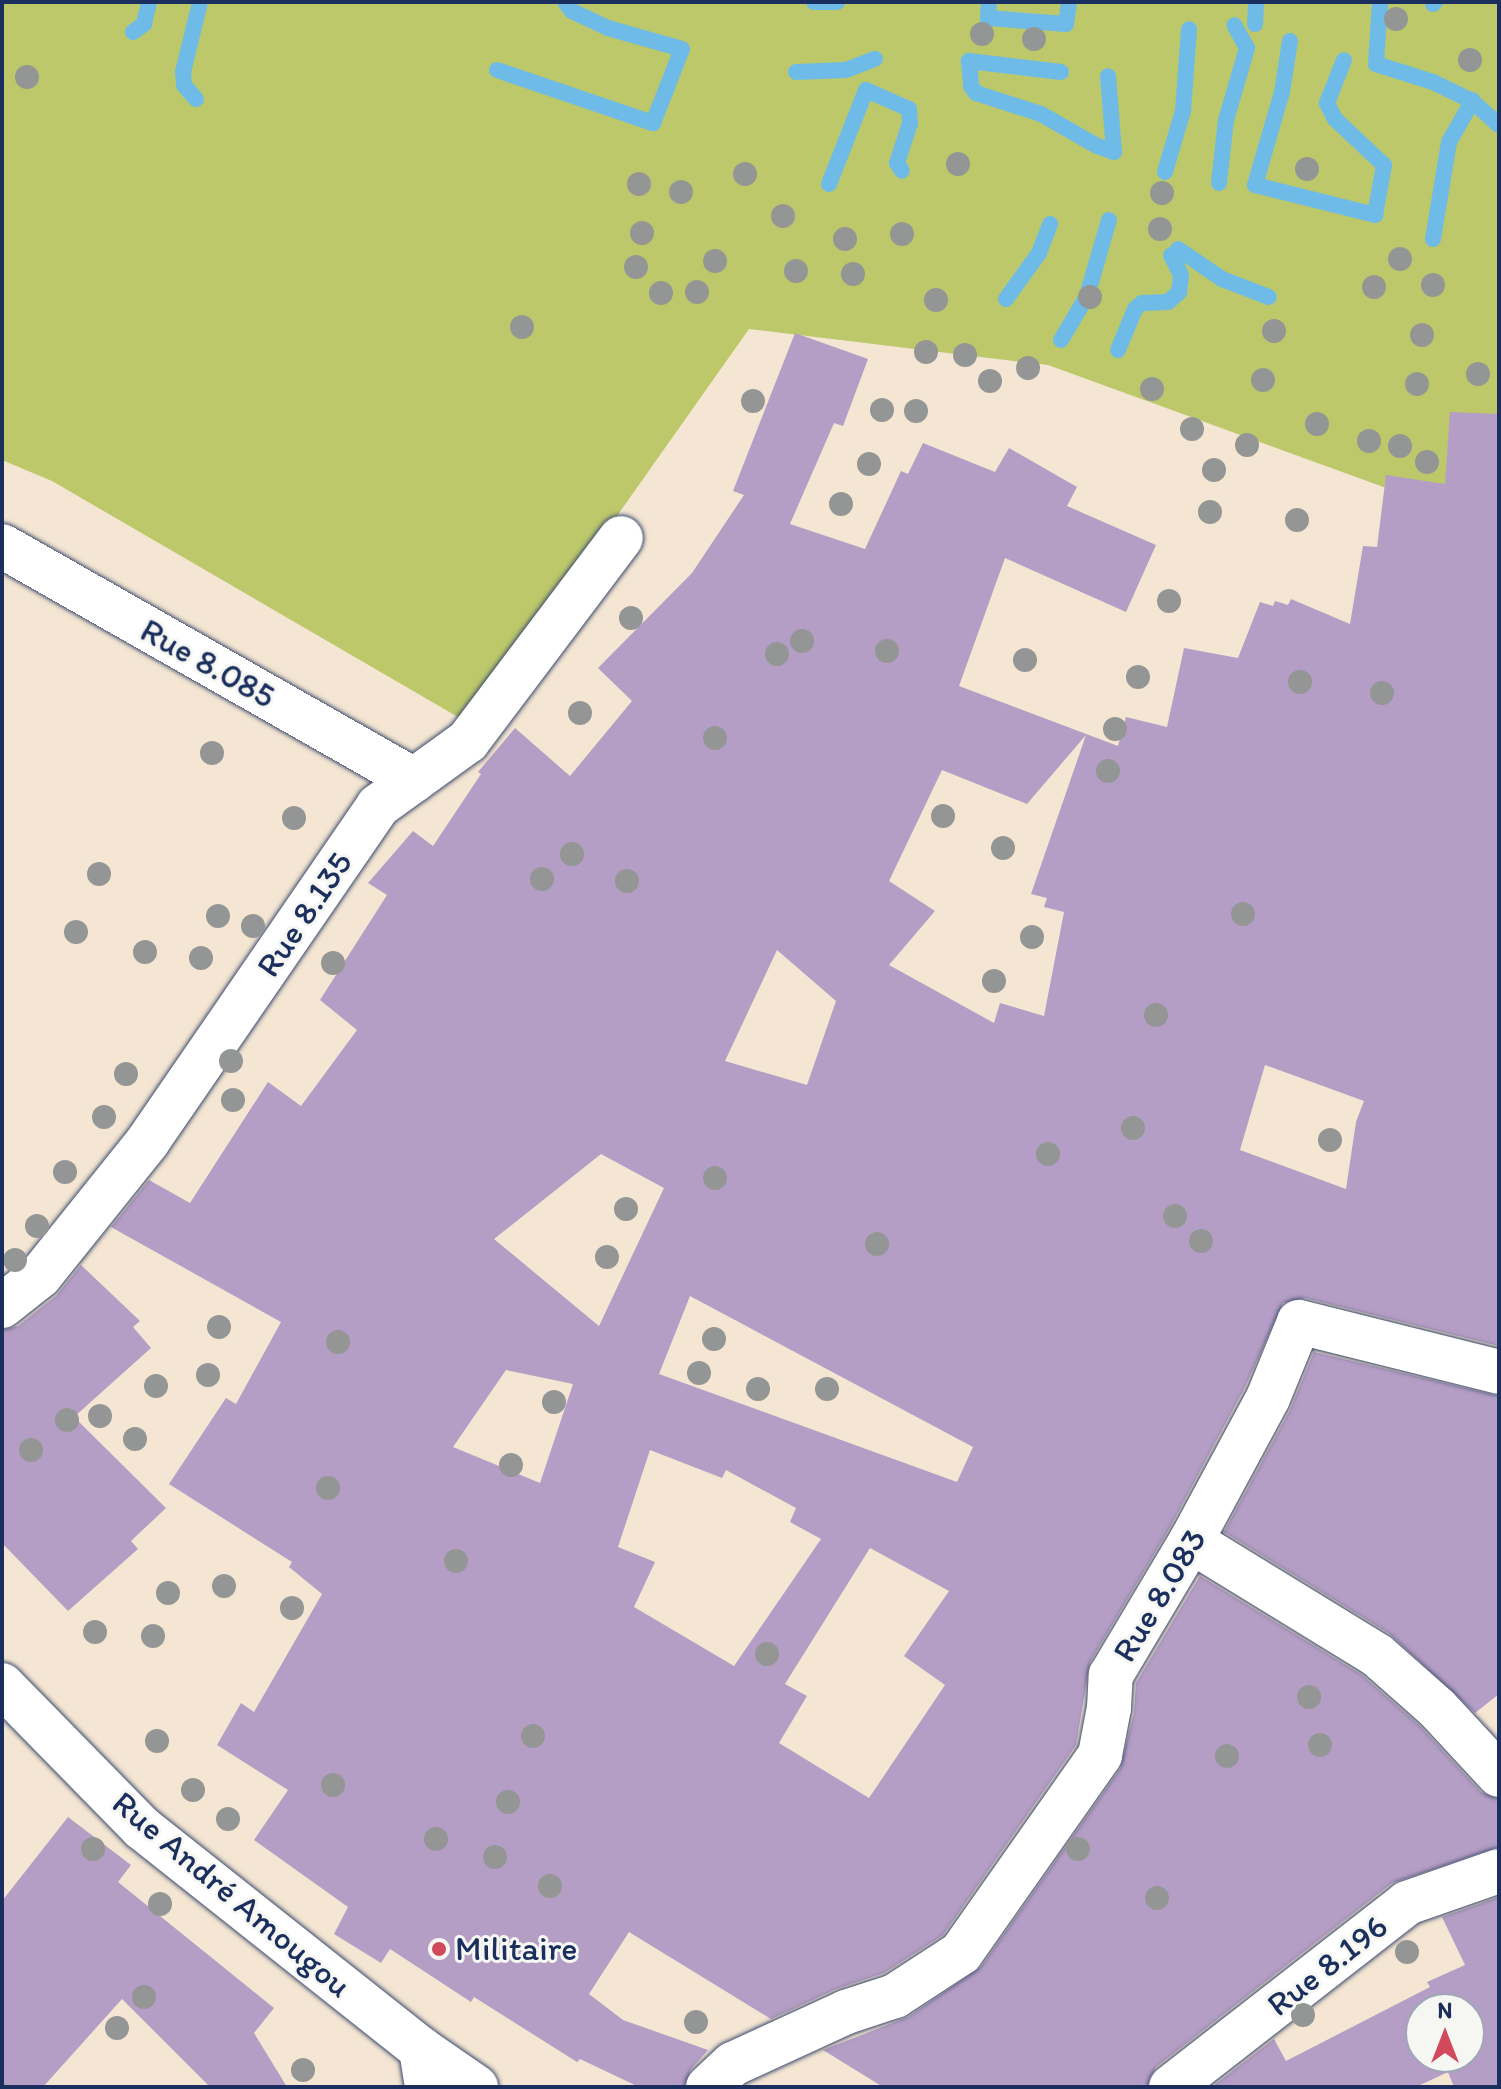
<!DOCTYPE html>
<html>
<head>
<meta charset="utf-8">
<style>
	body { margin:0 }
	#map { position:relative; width:1501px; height:2089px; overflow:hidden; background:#f4e6d2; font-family:Itim,sans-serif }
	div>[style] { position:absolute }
	.green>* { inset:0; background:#bcc86a }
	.stream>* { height:16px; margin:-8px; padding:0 8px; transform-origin:8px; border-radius:8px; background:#6fbbe8 }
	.building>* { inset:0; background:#b59ec5 }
	.roads { filter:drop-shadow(0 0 2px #3c4a6f) drop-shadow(0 0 2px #3c4a6f) }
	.minor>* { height:44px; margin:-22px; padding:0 22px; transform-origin:22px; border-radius:22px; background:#fff }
	.major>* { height:44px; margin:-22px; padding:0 22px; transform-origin:22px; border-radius:22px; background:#fff }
	.trees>* { width:24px; height:24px; margin:-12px; border-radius:50%; background:#939694 }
	.dots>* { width:22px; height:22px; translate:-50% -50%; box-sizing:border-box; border:4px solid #f6f6f2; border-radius:50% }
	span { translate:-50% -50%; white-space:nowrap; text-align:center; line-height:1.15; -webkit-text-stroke:6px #f6f6f2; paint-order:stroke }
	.street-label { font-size:34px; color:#1b2f5e }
	.poi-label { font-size:34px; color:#1b2f5e }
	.left { translate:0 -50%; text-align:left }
	.frame { position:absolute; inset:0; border:4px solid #1b2f5e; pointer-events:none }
	.north { position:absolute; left:1405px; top:1993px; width:80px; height:80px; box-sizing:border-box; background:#f6f6f2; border:2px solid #9ea6b7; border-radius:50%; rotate:0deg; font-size:22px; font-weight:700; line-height:32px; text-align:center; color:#1b2f5e }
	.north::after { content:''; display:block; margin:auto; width:28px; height:36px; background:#d1495b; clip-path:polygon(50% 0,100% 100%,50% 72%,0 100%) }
</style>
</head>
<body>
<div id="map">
	<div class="green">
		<i style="clip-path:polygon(2px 2px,1499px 2px,1499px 529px,1048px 365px,749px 329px,470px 724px,52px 481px,2px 460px)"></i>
	</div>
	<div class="stream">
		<i style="left:814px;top:2px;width:23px"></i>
		<i style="left:989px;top:2px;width:16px;rotate:94deg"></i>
		<i style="left:988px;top:18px;width:78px;rotate:4.4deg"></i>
		<i style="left:1066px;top:24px;width:22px;rotate:-82deg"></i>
		<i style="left:1380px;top:2px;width:62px;rotate:93.7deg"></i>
		<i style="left:1376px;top:64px;width:60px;rotate:17.5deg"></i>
		<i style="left:1433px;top:82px;width:43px;rotate:26deg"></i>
		<i style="left:1472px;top:101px;width:36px;rotate:42deg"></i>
		<i style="left:1433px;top:4px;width:3px;rotate:-45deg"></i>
		<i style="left:1255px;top:24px;width:22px;rotate:-87deg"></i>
		<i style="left:133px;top:32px;width:14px;rotate:-36deg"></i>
		<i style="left:144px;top:24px;width:23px;rotate:-77deg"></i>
		<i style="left:1290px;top:41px;width:52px;rotate:98.9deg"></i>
		<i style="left:1282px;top:92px;width:97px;rotate:106.2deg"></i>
		<i style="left:1255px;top:185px;width:124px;rotate:14deg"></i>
		<i style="left:1375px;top:215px;width:51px;rotate:-79.8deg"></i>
		<i style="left:1384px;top:165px;width:67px;rotate:-136.8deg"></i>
		<i style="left:1335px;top:119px;width:18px;rotate:-117deg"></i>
		<i style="left:1327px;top:103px;width:46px;rotate:-68.4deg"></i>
		<i style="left:497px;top:70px;width:165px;rotate:18.8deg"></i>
		<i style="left:653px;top:123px;width:79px;rotate:-68.6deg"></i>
		<i style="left:682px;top:49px;width:77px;rotate:-164.2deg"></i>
		<i style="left:608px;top:28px;width:40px;rotate:-155deg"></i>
		<i style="left:572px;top:11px;width:11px;rotate:-128deg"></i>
		<i style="left:796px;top:72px;width:50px;rotate:-2.3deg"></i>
		<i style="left:846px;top:70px;width:31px;rotate:-21deg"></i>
		<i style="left:1061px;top:72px;width:93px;rotate:-173.2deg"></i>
		<i style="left:969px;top:61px;width:25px;rotate:85deg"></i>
		<i style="left:971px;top:86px;width:9px;rotate:54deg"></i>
		<i style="left:976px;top:93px;width:68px;rotate:17.9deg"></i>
		<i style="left:1041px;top:114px;width:64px;rotate:29.7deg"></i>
		<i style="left:1097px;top:146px;width:18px;rotate:19deg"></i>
		<i style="left:1114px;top:152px;width:76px;rotate:-94.5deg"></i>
		<i style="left:196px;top:99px;width:18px;rotate:-131deg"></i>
		<i style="left:184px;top:85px;width:13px;rotate:-94deg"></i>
		<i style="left:183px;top:72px;width:72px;rotate:-76.3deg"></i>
		<i style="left:1165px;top:172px;width:64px;rotate:-73.6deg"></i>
		<i style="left:1183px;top:111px;width:82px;rotate:-85.8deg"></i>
		<i style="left:1219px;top:183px;width:63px;rotate:-83.7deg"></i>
		<i style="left:1226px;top:120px;width:75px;rotate:-73.7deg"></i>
		<i style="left:1247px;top:48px;width:26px;rotate:-119deg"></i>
		<i style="left:829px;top:184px;width:101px;rotate:-68.5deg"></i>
		<i style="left:866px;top:90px;width:47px;rotate:23.8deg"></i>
		<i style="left:909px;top:109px;width:14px;rotate:86deg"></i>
		<i style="left:910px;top:123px;width:42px;rotate:108deg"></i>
		<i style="left:897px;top:163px;width:9px;rotate:58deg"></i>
		<i style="left:1433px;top:239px;width:98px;rotate:-80.6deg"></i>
		<i style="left:1449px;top:142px;width:48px;rotate:-60.3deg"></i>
		<i style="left:1178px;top:249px;width:53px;rotate:34.3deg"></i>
		<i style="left:1222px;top:279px;width:50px;rotate:21deg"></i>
		<i style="left:1006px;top:299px;width:57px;rotate:-54.3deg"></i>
		<i style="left:1039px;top:253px;width:31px;rotate:-69deg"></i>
		<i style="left:1061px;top:340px;width:51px;rotate:-59.4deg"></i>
		<i style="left:1087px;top:296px;width:79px;rotate:-73.9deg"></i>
		<i style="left:1118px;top:350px;width:44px;rotate:-67.5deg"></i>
		<i style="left:1135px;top:309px;width:9px;rotate:-41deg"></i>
		<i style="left:1142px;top:303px;width:26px;rotate:-2deg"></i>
		<i style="left:1168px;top:302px;width:15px;rotate:-42deg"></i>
		<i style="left:1179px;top:292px;width:17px;rotate:-83deg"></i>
		<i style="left:1181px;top:275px;width:22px;rotate:-117deg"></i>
	</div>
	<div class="building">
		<i style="clip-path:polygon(evenodd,795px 333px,868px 359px,843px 426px,834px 423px,790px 524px,865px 549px,901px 471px,908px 474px,923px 443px,995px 472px,1009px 448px,1077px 487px,1067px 506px,1156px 545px,1126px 612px,1005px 558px,959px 686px,1118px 746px,1126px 717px,1167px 727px,1184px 648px,1238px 658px,1260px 602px,1273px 606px,1275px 601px,1288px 605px,1291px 599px,1350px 624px,1363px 546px,1377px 547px,1386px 475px,1445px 484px,1450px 412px,1499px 414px,1499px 1346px,1305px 1298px,1283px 1303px,1245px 1387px,1169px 1529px,1090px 1662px,1076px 1745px,943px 1935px,884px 1973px,836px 1989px,771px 2019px,629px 1932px,589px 1994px,623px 2020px,708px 2050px,691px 2069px,684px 2087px,639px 2087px,580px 2059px,577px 2062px,474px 1997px,471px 2002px,390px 1949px,381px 1963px,334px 1934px,348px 1907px,254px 1840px,288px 1790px,217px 1745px,241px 1703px,254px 1712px,322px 1594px,289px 1567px,292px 1562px,169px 1484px,226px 1398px,236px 1404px,281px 1322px,111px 1227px,149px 1180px,190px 1203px,268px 1082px,301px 1106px,357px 1030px,320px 1000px,387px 895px,368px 883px,413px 831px,433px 846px,481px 774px,478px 772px,515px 728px,570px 776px,632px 701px,598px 668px,692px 573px,744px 495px,733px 491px,795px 333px,1086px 735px,1031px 894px,1047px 898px,1044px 907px,1064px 912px,1044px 1016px,1000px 1003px,994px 1023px,889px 965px,935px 911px,889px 881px,942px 770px,1027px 804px,1086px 735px,795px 333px,777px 950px,836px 1001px,807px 1085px,725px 1061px,777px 950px,795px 333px,1265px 1065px,1364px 1101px,1356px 1122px,1346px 1189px,1240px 1150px,1265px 1065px,795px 333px,601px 1154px,664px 1188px,599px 1326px,494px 1239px,601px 1154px,795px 333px,690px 1296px,973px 1447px,957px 1482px,659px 1374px,690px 1296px,795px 333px,506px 1370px,573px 1384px,540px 1483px,453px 1447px,506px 1370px,795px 333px,650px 1450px,722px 1478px,726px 1470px,796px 1508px,790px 1522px,821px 1539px,734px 1666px,634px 1607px,655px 1562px,618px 1547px,650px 1450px,795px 333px,870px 1548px,949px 1591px,904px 1656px,945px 1685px,869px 1798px,779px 1743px,807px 1696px,785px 1684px,870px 1548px)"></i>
		<i style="clip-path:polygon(81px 1265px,140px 1321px,133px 1327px,151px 1348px,74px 1417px,166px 1508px,131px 1541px,138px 1549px,68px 1611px,2px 1543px,2px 1330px,18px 1326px,56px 1296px)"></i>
		<i style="clip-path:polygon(1314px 1352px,1499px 1396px,1499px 1694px,1475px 1713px,1390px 1634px,1224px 1532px,1290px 1410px)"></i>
		<i style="clip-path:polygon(1200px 1576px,1362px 1675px,1420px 1726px,1481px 1792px,1499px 1799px,1499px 1847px,1392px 1883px,1156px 2067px,1147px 2087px,883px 2087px,823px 2050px,908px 2017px,981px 1967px,1120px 1769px,1134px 1713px,1136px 1683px)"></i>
		<i style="clip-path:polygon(68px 1817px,131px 1865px,118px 1882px,274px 2008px,254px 2033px,287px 2087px,210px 2087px,122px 1999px,43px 2087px,2px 2087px,2px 1901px)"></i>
		<i style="clip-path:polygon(evenodd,1499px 1897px,1499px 2087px,1454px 2087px,1448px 2072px,1416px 2087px,1212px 2087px,1274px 2039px,1286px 2061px,1430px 1987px,1427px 1982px,1465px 1965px,1442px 1917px,1499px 1897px,1421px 2009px,1469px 2009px,1469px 2057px,1421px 2057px,1421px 2009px)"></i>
	</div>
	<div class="roads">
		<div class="minor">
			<i style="left:2px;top:546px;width:474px;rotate:29.6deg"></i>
			<i style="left:2px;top:1306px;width:48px;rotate:-38.3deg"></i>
			<i style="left:40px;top:1276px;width:173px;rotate:-51.3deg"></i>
			<i style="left:148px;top:1141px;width:406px;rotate:-55.5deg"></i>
			<i style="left:378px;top:806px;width:111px;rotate:-35.8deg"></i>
			<i style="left:468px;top:741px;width:254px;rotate:-53deg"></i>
			<i style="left:1191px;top:1541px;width:218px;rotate:31.5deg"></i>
			<i style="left:1377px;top:1655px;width:80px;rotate:41.5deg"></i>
			<i style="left:1437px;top:1708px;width:91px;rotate:47.2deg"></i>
			<i style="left:421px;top:2049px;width:38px;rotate:81deg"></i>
			<i style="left:708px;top:2087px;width:34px;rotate:-43deg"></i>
			<i style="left:733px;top:2064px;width:124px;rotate:-24.7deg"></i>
			<i style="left:846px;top:2012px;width:52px;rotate:-18.1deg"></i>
			<i style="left:895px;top:1996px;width:79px;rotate:-33.1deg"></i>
			<i style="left:961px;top:1953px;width:242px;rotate:-54.9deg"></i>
			<i style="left:1100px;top:1755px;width:48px;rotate:-79.2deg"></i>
			<i style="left:1109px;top:1708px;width:33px;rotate:-87deg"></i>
			<i style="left:1111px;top:1675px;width:156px;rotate:-59.2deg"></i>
			<i style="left:1191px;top:1541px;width:162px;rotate:-61.7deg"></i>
			<i style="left:1268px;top:1398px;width:82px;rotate:-67.8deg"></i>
			<i style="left:1299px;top:1322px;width:206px;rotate:14deg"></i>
			<i style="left:1171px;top:2087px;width:299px;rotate:-37.9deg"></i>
			<i style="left:1407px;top:1903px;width:97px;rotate:-19.2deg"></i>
		</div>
		<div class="major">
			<i style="left:2px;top:1685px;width:200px;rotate:45.6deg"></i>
			<i style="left:142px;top:1828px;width:356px;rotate:38.4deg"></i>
			<i style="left:421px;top:2049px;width:67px;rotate:34.6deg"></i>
		</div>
	</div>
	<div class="trees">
		<i style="left:1396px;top:19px"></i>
		<i style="left:982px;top:34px"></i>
		<i style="left:1034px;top:39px"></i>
		<i style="left:1470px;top:60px"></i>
		<i style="left:27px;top:77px"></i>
		<i style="left:958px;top:164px"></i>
		<i style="left:1307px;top:169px"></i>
		<i style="left:745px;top:174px"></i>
		<i style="left:639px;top:184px"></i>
		<i style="left:681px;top:192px"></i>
		<i style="left:1162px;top:193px"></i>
		<i style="left:783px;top:216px"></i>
		<i style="left:1160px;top:229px"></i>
		<i style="left:642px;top:233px"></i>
		<i style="left:902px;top:234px"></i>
		<i style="left:845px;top:239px"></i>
		<i style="left:1400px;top:259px"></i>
		<i style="left:715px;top:261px"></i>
		<i style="left:636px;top:267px"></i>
		<i style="left:796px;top:271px"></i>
		<i style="left:853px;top:274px"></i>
		<i style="left:1433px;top:285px"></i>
		<i style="left:1374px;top:287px"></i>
		<i style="left:697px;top:292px"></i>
		<i style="left:661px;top:293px"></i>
		<i style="left:1090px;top:297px"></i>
		<i style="left:936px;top:300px"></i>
		<i style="left:522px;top:327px"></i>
		<i style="left:1274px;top:331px"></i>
		<i style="left:1422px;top:335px"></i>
		<i style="left:926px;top:352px"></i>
		<i style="left:965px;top:355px"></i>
		<i style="left:1028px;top:368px"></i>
		<i style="left:1478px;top:374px"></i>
		<i style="left:1263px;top:380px"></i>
		<i style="left:990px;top:381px"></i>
		<i style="left:1417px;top:384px"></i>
		<i style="left:1152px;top:389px"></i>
		<i style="left:753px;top:401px"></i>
		<i style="left:882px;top:410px"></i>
		<i style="left:916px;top:411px"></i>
		<i style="left:1317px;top:424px"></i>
		<i style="left:1192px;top:429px"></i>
		<i style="left:1369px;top:441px"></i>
		<i style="left:1247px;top:445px"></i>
		<i style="left:1400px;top:446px"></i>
		<i style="left:1427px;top:462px"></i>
		<i style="left:869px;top:464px"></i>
		<i style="left:1214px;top:470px"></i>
		<i style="left:841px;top:504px"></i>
		<i style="left:1210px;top:512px"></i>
		<i style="left:1297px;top:520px"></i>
		<i style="left:1169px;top:601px"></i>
		<i style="left:631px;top:618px"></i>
		<i style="left:802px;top:641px"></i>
		<i style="left:887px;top:651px"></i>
		<i style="left:777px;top:654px"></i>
		<i style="left:1025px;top:660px"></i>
		<i style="left:1138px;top:677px"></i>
		<i style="left:1300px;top:682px"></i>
		<i style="left:1382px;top:693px"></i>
		<i style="left:580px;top:713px"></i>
		<i style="left:1115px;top:729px"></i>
		<i style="left:715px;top:738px"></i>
		<i style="left:212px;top:753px"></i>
		<i style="left:1108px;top:771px"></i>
		<i style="left:943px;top:816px"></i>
		<i style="left:294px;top:818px"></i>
		<i style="left:1003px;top:848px"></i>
		<i style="left:572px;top:854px"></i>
		<i style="left:99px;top:874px"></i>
		<i style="left:542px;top:879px"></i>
		<i style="left:627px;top:881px"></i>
		<i style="left:1243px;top:914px"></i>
		<i style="left:218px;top:916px"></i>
		<i style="left:253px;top:926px"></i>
		<i style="left:76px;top:932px"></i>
		<i style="left:1032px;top:937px"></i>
		<i style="left:145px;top:952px"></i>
		<i style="left:201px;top:958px"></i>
		<i style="left:333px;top:963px"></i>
		<i style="left:994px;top:981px"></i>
		<i style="left:1156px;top:1015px"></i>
		<i style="left:231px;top:1061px"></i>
		<i style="left:126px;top:1074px"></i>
		<i style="left:233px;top:1100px"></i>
		<i style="left:104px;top:1117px"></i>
		<i style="left:1133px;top:1128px"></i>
		<i style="left:1330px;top:1140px"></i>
		<i style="left:1048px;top:1154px"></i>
		<i style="left:65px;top:1172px"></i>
		<i style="left:715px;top:1178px"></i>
		<i style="left:626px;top:1209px"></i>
		<i style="left:1175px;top:1216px"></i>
		<i style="left:37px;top:1226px"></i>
		<i style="left:1201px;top:1241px"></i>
		<i style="left:877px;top:1244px"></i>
		<i style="left:607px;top:1257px"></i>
		<i style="left:15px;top:1260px"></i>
		<i style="left:219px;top:1327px"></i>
		<i style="left:714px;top:1339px"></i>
		<i style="left:338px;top:1342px"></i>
		<i style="left:699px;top:1373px"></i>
		<i style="left:208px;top:1375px"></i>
		<i style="left:156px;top:1386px"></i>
		<i style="left:758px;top:1389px"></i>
		<i style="left:827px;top:1389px"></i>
		<i style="left:554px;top:1402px"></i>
		<i style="left:100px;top:1416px"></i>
		<i style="left:67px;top:1420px"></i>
		<i style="left:135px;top:1439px"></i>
		<i style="left:31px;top:1450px"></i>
		<i style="left:511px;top:1465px"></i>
		<i style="left:328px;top:1488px"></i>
		<i style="left:456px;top:1561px"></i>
		<i style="left:224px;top:1586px"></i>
		<i style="left:168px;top:1593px"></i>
		<i style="left:292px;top:1608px"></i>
		<i style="left:95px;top:1632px"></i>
		<i style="left:153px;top:1636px"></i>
		<i style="left:767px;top:1654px"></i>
		<i style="left:1309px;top:1697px"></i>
		<i style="left:533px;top:1736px"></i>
		<i style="left:157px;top:1741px"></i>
		<i style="left:1320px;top:1745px"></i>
		<i style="left:1227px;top:1756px"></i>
		<i style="left:333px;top:1785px"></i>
		<i style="left:193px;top:1790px"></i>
		<i style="left:508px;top:1802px"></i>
		<i style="left:228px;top:1819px"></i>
		<i style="left:436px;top:1839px"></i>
		<i style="left:93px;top:1849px"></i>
		<i style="left:1078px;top:1849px"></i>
		<i style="left:495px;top:1857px"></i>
		<i style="left:550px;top:1886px"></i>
		<i style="left:1157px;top:1898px"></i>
		<i style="left:160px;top:1904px"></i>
		<i style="left:1407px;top:1952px"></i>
		<i style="left:144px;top:1997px"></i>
		<i style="left:1303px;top:2015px"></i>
		<i style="left:696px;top:2022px"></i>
		<i style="left:117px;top:2028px"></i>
		<i style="left:303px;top:2070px"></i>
	</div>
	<div class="dots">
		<i style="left:439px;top:1949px;background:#d1495b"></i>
	</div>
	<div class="street-label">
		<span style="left:208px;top:663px;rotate:29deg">Rue 8.085</span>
		<span style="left:304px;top:914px;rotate:-56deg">Rue 8.135</span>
		<span style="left:1159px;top:1595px;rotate:-59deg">Rue 8.083</span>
		<span style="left:232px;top:1894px;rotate:40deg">Rue André Amougou</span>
		<span style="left:1327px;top:1965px;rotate:-38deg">Rue 8.196</span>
	</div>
	<div class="poi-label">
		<span class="left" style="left:455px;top:1949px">Militaire</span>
	</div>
	<div class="frame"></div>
	<div class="north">N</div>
</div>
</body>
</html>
